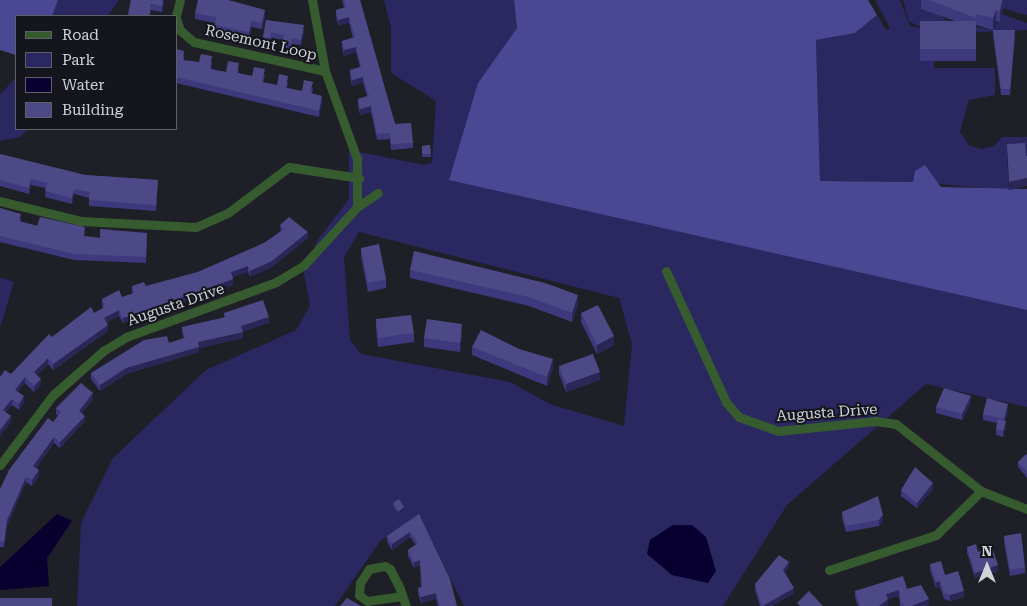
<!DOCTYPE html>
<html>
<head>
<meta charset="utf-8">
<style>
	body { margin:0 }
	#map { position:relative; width:1027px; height:606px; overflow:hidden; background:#1e1f27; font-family:"Roboto Serif",serif }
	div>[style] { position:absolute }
	.green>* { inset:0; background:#2a2761 }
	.forest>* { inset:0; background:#4a4793 }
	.water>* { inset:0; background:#08002e }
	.minor>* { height:9px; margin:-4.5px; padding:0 4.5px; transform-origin:4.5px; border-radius:4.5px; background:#365b2f }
	.wall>* { inset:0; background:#3d397c }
	.shaded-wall>* { inset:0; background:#2a2756 }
	.building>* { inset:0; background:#4d4986 }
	span { translate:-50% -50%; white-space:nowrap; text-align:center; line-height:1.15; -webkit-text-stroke:4px #15151d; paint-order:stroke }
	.street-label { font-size:15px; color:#d1d2d8 }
	.legend { position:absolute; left:15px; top:15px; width:162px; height:115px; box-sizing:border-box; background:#15151d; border:1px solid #606168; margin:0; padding:6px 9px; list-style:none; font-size:15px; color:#d1d2d8 }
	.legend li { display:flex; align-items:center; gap:10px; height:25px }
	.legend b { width:25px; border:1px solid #606168 }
	.north { position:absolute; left:962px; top:541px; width:50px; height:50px; -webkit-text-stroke:4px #15151d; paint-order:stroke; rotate:0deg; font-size:14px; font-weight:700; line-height:20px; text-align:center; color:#d1d2d8 }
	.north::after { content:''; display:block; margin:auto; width:18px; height:22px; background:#d1d2d8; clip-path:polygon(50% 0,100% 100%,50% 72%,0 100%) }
</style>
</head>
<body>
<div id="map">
	<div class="green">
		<i style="clip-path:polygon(58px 0,119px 0,108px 16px,52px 16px)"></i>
		<i style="clip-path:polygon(evenodd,384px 0,514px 0,517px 28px,478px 83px,1027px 310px,1027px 407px,926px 384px,787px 505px,723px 606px,464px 606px,420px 517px,381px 540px,335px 606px,77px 606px,81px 523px,113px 458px,206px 370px,296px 330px,310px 306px,304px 273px,317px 241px,349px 199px,349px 150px,424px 165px,432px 162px,436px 101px,391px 73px,391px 28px,384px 0,359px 232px,619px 298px,632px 344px,624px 426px,550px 404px,510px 382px,361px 354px,350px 340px,344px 257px,359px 232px)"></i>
		<i style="clip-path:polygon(875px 0,900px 0,910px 26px,930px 30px,920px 61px,934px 61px,934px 68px,995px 68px,995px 95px,969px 100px,960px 132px,969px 145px,981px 149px,994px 146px,1002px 137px,1027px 137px,1027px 183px,1007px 152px,1009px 190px,914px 182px,820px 181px,816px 40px,855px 33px,877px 15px,886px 30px,890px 28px)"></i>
		<i style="clip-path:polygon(903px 0,924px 0,946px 20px,965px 25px,993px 30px,1002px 14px,1027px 23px,1027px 30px,981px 32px,920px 27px,909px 21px)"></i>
		<i style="clip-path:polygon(976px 0,1027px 0,1027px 15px,1018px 13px)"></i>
		<i style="clip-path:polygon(16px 77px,16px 129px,28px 129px,20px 137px,0 141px,0 95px)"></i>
		<i style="clip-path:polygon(0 277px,14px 282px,0 328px)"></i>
	</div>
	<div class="forest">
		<i style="clip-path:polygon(0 0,58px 0,52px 16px,16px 16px,16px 55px,0 50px)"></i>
		<i style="clip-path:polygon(514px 0,868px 0,877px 15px,855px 33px,816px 40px,820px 181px,913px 182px,915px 171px,925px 165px,941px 187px,1027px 189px,1027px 310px,449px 180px,478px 83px,517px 28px)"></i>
	</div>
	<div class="water">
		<i style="clip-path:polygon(57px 514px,72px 521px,47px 558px,49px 586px,0 590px,0 567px)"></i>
		<i style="clip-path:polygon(673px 525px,692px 525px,706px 537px,716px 571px,708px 583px,672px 575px,647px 554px,650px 540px)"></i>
	</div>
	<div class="minor">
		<i style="left:312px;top:0;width:72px;rotate:79.6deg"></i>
		<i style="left:325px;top:71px;width:94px;rotate:70deg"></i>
		<i style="left:357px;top:159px;width:48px;rotate:90deg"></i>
		<i style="left:176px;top:16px;width:16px;rotate:-76deg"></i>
		<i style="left:176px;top:18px;width:13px;rotate:72deg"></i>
		<i style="left:180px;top:30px;width:18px;rotate:41deg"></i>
		<i style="left:194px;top:42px;width:134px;rotate:12.5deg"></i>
		<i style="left:0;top:201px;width:83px;rotate:13.9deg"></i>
		<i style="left:81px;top:221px;width:115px;rotate:3deg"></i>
		<i style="left:196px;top:227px;width:36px;rotate:-24deg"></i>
		<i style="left:229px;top:212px;width:75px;rotate:-36.9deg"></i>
		<i style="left:289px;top:167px;width:71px;rotate:8.9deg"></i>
		<i style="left:666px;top:271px;width:144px;rotate:65.4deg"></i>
		<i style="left:726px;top:402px;width:20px;rotate:49deg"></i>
		<i style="left:739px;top:417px;width:41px;rotate:19.7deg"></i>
		<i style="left:778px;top:431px;width:98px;rotate:-5.9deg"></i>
		<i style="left:875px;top:421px;width:21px;rotate:8deg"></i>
		<i style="left:896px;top:424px;width:108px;rotate:38.2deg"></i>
		<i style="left:981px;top:491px;width:49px;rotate:21.4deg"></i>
		<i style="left:0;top:465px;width:88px;rotate:-52.9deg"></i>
		<i style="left:53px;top:395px;width:67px;rotate:-41.3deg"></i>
		<i style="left:103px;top:351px;width:27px;rotate:-31deg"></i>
		<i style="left:126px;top:337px;width:160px;rotate:-20.1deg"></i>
		<i style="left:276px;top:282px;width:33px;rotate:-31deg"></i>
		<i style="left:304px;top:265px;width:79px;rotate:-47.6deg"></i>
		<i style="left:357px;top:207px;width:25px;rotate:-34deg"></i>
		<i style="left:829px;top:570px;width:113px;rotate:-18.1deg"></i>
		<i style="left:936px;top:535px;width:63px;rotate:-44.4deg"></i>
		<i style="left:402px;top:596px;width:35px;rotate:172deg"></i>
		<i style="left:367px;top:601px;width:10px;rotate:-143deg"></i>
		<i style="left:359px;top:595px;width:12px;rotate:-85deg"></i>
		<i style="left:360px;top:583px;width:17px;rotate:-57deg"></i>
		<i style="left:369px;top:569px;width:16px;rotate:-11deg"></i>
		<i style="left:385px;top:566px;width:6px;rotate:31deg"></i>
		<i style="left:390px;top:569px;width:22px;rotate:63deg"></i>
		<i style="left:400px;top:589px;width:18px;rotate:71deg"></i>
	</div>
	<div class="wall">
		<i style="clip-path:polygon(164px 0,162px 12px,151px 10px,150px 16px,128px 16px,128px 14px)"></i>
		<i style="clip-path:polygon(342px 0,360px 0,395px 124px,413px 143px,413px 148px,391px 150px,390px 139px,377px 140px,371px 112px,360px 115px,358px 105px,358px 99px,367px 96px,363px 82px,352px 86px,350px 76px,350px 70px,360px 67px,356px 52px,344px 56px,342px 47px,342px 41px,353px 38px,349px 23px,338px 25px,336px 16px,336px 10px,344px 8px)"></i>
		<i style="clip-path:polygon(921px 0,1003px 0,1003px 9px,1000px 22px,996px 21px,993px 30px,976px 25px,976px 61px,920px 61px,920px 21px,955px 21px,921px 9px)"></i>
		<i style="clip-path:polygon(195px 13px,265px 16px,262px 29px,252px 27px,249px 38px,215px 31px,215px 23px,195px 19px)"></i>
		<i style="clip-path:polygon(266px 20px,304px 31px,301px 45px,292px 44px,291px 49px,283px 47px,283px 40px,271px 38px,270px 44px,263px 43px,263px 37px)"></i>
		<i style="clip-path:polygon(993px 30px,1015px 36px,1010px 95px,1001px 95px,993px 36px)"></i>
		<i style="clip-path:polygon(176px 49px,184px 56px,184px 61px,199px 62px,212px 62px,211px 69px,226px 72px,239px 69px,238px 73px,252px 76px,265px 75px,263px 83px,277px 85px,288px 82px,287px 88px,302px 91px,313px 88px,312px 94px,322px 102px,319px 117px,176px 83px)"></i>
		<i style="clip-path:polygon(430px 145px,431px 157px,422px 157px,422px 146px)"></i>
		<i style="clip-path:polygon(0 154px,85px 175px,158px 180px,156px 211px,89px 206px,89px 198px,74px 194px,72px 204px,45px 197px,46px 188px,31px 185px,29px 194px,0 186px)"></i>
		<i style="clip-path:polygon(0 208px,21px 219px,21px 222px,84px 236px,100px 238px,147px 233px,146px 263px,74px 260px,0 242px)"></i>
		<i style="clip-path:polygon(280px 225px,308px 238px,272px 267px,250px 277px,248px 272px,233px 277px,233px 285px,123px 323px,119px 316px,106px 322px,108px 331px,53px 370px,48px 364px,37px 375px,41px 385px,34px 392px,25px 383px,18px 392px,24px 402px,19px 410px,12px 405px,6px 412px,11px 422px,0 436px,0 377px,11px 374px,52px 337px,103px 308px,102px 305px,102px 299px,122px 297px,132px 294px,132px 286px,146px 286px,198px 272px,264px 243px,281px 232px)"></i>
		<i style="clip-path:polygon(361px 248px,386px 279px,386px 288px,368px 292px,361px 257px)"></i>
		<i style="clip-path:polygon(410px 270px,578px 304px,572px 322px,529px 306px,410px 278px)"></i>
		<i style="clip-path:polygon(224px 313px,269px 323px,243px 331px,243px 338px,199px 348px,199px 352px,126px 374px,100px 391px,91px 379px,91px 373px,169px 343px,184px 338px,182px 333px,182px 327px,224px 318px)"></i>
		<i style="clip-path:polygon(581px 313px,614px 345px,597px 354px,581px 322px)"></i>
		<i style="clip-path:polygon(376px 319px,414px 333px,414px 342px,378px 347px,376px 328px)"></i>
		<i style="clip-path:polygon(462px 333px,460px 352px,424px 347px,424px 338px)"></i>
		<i style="clip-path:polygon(472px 347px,553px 368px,547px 386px,472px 355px)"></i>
		<i style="clip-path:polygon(559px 366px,600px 380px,566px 392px,559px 374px)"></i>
		<i style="clip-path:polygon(93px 399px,82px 413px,85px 421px,60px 448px,54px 443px,36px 468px,39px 476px,32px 486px,26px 482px,7px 526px,4px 547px,0 547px,0 489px,58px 416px,56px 414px,56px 408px)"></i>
		<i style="clip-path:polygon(971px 402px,962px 420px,936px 413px,936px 407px)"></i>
		<i style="clip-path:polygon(1008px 410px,1005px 421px,1006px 427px,1003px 437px,996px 435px,996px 429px,997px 423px,983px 420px,983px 414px)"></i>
		<i style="clip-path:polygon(1027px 455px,1027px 478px,1018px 467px,1018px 462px)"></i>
		<i style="clip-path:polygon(933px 489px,917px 508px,901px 496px,901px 490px)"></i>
		<i style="clip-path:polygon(393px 503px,404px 510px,399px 514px,393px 506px)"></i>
		<i style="clip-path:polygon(842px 512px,883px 521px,879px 526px,846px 532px,842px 518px)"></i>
		<i style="clip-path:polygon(419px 514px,457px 606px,438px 606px,436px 599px,421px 603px,418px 594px,418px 588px,421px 587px,420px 565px,414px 568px,408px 556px,408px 550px,416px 545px,410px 537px,392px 550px,387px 542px,387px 536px)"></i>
		<i style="clip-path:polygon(1004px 536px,1025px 567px,1025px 573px,1010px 576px,1004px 542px)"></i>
		<i style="clip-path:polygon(967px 547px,978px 552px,998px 571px,975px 578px,967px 553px)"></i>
		<i style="clip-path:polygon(930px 564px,945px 575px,964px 597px,950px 601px,944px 599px,940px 587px,936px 588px,930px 570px)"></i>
		<i style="clip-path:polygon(789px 567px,785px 573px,794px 593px,772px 606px,760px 606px,755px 590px,755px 584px)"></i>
		<i style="clip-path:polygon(907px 589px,929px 605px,926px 606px,900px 606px,899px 596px,888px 599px,888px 605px,886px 606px,858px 606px,855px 597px,855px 591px)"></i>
	</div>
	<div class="shaded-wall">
		<i style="clip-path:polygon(163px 0,164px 0,164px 2px,162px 12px)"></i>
		<i style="clip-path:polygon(1002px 0,1003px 9px,1000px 22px,1000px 11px)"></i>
		<i style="clip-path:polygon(265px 10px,265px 16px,262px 29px,262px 23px)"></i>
		<i style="clip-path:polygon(996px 10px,996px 21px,993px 30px,993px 18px)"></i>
		<i style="clip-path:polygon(349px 17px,349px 23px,338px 25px,338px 20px)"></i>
		<i style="clip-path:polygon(252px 21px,252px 27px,249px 38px,249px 32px)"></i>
		<i style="clip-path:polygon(304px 25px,304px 31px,301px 45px,301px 40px)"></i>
		<i style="clip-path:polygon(356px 47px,356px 52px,344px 56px,344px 50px)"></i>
		<i style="clip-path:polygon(363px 77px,363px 82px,352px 86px,352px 80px)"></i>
		<i style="clip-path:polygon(322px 96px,322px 102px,319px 117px,319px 111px)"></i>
		<i style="clip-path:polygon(371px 106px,371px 112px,360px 115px,360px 109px)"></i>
		<i style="clip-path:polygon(1027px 178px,1027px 186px,1009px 190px,1009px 182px)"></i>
		<i style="clip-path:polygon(31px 179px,31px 185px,29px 194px,29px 188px)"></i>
		<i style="clip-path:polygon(74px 189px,74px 194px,72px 204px,72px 198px)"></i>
		<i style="clip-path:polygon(308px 232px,308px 238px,272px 267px,250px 277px,250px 271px)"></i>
		<i style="clip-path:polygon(248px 266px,248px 272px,231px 278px,231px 272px)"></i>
		<i style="clip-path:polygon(233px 279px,233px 285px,123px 323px,123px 318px)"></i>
		<i style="clip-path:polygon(578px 295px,578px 304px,572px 322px,572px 313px)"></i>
		<i style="clip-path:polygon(119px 310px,119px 316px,104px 324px,104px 318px)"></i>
		<i style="clip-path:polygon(269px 317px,269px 323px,241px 332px,241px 326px)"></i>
		<i style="clip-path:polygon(462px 324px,462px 333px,460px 352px,460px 343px)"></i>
		<i style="clip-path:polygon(108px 325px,108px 331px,53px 370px,53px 364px)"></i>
		<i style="clip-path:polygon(243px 332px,243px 338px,199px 348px,199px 352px,126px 374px,100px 391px,100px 385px,126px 368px,198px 342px)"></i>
		<i style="clip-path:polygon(614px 336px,614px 345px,597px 354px,597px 345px)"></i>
		<i style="clip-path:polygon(48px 358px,48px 364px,34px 378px,34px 372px)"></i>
		<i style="clip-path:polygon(553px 359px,553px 368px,547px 386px,547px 377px)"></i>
		<i style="clip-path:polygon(600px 372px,600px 380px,566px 392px,566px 384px)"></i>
		<i style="clip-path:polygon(25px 377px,25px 383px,15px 396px,15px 390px)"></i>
		<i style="clip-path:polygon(41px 379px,41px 385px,34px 392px,34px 386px)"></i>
		<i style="clip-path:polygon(93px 393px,93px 399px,79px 417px,79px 411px)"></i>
		<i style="clip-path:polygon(24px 396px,24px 402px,19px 410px,19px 404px)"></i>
		<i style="clip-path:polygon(971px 396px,971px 402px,962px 420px,962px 414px)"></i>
		<i style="clip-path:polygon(12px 399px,12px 405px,3px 416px,3px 410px)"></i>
		<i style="clip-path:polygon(1008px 404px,1008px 410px,1004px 425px,1004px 419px)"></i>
		<i style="clip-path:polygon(11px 416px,11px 422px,0 436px,0 430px)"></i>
		<i style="clip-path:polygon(85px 416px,85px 421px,60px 448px,60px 442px)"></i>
		<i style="clip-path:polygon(1006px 421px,1006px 427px,1003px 437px,1003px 431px)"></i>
		<i style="clip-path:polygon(54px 437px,54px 443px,33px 472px,33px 466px)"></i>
		<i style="clip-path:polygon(39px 470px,39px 476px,32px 486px,32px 480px)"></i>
		<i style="clip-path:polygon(26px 477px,26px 482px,7px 526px,4px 547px,7px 520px)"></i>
		<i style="clip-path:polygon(933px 483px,933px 489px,917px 508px,917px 503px)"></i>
		<i style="clip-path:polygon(404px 507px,404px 510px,399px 514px,399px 511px)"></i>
		<i style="clip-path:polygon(883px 515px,883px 521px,879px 526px,879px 520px)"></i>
		<i style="clip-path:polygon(410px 532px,410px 537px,392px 550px,392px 544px)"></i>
		<i style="clip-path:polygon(420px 560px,420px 565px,414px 568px,414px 562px)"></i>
		<i style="clip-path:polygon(789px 562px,789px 567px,783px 576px,783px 570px)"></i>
		<i style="clip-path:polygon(998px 565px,998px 571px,975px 578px,975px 573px)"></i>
		<i style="clip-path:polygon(940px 581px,940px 587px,936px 588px,936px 582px)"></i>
		<i style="clip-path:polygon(794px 588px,794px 593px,772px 606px,763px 606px)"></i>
		<i style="clip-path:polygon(899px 590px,899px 596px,888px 599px,888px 605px,886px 606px,879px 606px,886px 594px)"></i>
		<i style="clip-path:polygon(964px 591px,964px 597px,950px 601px,950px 595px)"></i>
		<i style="clip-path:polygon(436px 593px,436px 599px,421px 603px,421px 597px)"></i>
		<i style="clip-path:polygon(929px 599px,929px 605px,926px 606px,911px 606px)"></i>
	</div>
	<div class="building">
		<i style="clip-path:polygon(131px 0,163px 0,162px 6px,151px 4px,149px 16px,142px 16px,128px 14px)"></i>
		<i style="clip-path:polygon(198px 0,228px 0,265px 10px,262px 23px,252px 21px,249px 32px,215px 25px,216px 17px,195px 13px)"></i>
		<i style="clip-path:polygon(344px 0,360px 0,395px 124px,411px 123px,413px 143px,391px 144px,390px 133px,377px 134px,371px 106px,360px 109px,358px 99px,369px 96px,363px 77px,352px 80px,350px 70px,361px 67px,356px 47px,344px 50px,342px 41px,355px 37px,349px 17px,338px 20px,336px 10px,346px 7px)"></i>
		<i style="clip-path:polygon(929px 0,1002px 0,1000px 11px,996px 10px,993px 18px,976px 14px,976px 18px)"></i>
		<i style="clip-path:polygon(266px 20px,304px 25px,301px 40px,292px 38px,291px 43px,283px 41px,284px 35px,271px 32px,270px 38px,263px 37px)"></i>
		<i style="clip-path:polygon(920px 21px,976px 21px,976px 49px,920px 49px)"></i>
		<i style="clip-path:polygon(993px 30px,1015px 30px,1010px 89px,1001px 89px)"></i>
		<i style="clip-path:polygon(176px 49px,184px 51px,183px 60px,199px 62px,201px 54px,212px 56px,210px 69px,226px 72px,228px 61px,239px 63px,237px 73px,252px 76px,254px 67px,265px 69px,262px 82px,277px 85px,279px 74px,288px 76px,286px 88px,302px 91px,304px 80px,313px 82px,310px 93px,322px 96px,319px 111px,176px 77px)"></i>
		<i style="clip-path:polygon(1025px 143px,1026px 156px,1027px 156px,1027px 178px,1009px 182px,1007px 144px)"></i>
		<i style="clip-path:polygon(430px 145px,431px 154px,422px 154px,422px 146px)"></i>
		<i style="clip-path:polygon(0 154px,85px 175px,158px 180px,156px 205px,89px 200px,90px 192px,74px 189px,72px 198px,45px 191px,47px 183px,31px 179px,29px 188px,0 180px)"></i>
		<i style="clip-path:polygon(0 208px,21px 214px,19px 221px,37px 226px,40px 217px,85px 227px,84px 236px,100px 238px,100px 229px,147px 233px,146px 257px,74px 254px,0 236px)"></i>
		<i style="clip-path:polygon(289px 217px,308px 232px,272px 261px,250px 271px,248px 266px,231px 272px,233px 279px,123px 318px,119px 310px,104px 318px,108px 325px,53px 364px,48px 358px,34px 372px,41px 379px,34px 386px,25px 377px,15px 390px,24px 396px,19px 404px,12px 399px,3px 410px,11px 416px,0 430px,0 393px,1px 392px,0 391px,0 377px,5px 370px,11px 374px,49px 334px,52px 337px,91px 307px,94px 313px,105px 307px,102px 299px,119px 290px,122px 297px,134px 293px,132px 286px,144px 282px,146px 286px,198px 272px,264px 243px,284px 229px,280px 225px)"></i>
		<i style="clip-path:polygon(379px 244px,386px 279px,368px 283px,361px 248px)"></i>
		<i style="clip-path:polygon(414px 251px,545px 283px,578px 295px,572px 313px,529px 297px,410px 270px)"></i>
		<i style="clip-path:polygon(263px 300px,269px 317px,241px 326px,243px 332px,198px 342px,199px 347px,126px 368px,100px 385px,91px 373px,144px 340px,167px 336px,169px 343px,185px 338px,182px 327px,226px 317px,224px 313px)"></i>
		<i style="clip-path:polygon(598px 305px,614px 336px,597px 345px,581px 313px)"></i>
		<i style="clip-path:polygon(411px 315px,414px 333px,378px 338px,376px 319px)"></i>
		<i style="clip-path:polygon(427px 319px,462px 324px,460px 343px,424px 338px)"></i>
		<i style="clip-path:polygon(481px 330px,519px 349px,553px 359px,547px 377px,472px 347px)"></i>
		<i style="clip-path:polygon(593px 354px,600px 372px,566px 384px,559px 366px)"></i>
		<i style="clip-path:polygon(81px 383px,93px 393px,79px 411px,85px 416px,60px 442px,54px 437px,33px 466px,39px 470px,32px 480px,26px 477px,7px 520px,4px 541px,0 541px,0 489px,9px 470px,48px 418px,53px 422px,61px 412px,56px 408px)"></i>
		<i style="clip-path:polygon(944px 388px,971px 396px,962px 414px,936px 407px)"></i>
		<i style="clip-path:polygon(987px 398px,1008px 404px,1004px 419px,983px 414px)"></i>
		<i style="clip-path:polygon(998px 419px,1006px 421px,1003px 431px,996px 429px)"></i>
		<i style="clip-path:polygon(1026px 454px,1027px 455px,1027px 472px,1018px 462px)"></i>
		<i style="clip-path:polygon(915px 467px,933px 483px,917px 503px,901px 490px)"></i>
		<i style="clip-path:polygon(878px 496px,883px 515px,879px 520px,846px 526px,842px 512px)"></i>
		<i style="clip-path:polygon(399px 499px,404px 507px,399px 511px,393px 503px)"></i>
		<i style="clip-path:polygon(419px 514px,450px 579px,457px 606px,440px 606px,436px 593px,421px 597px,418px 588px,422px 587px,420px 560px,414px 562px,408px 550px,418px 543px,410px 532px,392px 544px,387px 536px)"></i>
		<i style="clip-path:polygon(1021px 533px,1025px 567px,1010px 570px,1004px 536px)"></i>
		<i style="clip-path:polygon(976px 544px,978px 552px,992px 547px,998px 565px,975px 573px,967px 547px)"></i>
		<i style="clip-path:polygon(779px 555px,789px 562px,783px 570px,794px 588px,762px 606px,755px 584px)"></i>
		<i style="clip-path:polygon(941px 561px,945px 575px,958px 571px,964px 591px,950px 595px,944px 593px,940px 581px,936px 582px,930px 564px)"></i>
		<i style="clip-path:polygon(903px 576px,907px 589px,921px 585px,929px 599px,911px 606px,905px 606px,901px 604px,899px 590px,886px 594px,888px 599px,879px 606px,860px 606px,855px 591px)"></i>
		<i style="clip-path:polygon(809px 591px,823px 606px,800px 606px,797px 603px)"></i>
		<i style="clip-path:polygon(0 598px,52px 598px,52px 606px,0 606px)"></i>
		<i style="clip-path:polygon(347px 598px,361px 606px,340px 606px)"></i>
	</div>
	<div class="street-label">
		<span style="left:261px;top:43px;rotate:13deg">Rosemont Loop</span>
		<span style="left:176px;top:305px;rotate:-19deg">Augusta Drive</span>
		<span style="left:827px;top:413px;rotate:-4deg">Augusta Drive</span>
	</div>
	<ul class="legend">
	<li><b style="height:6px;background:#365b2f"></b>Road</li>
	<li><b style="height:14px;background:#2a2761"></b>Park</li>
	<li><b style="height:14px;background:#08002e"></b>Water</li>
	<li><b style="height:14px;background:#4d4986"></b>Building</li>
	</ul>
	<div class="north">N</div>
</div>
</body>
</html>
